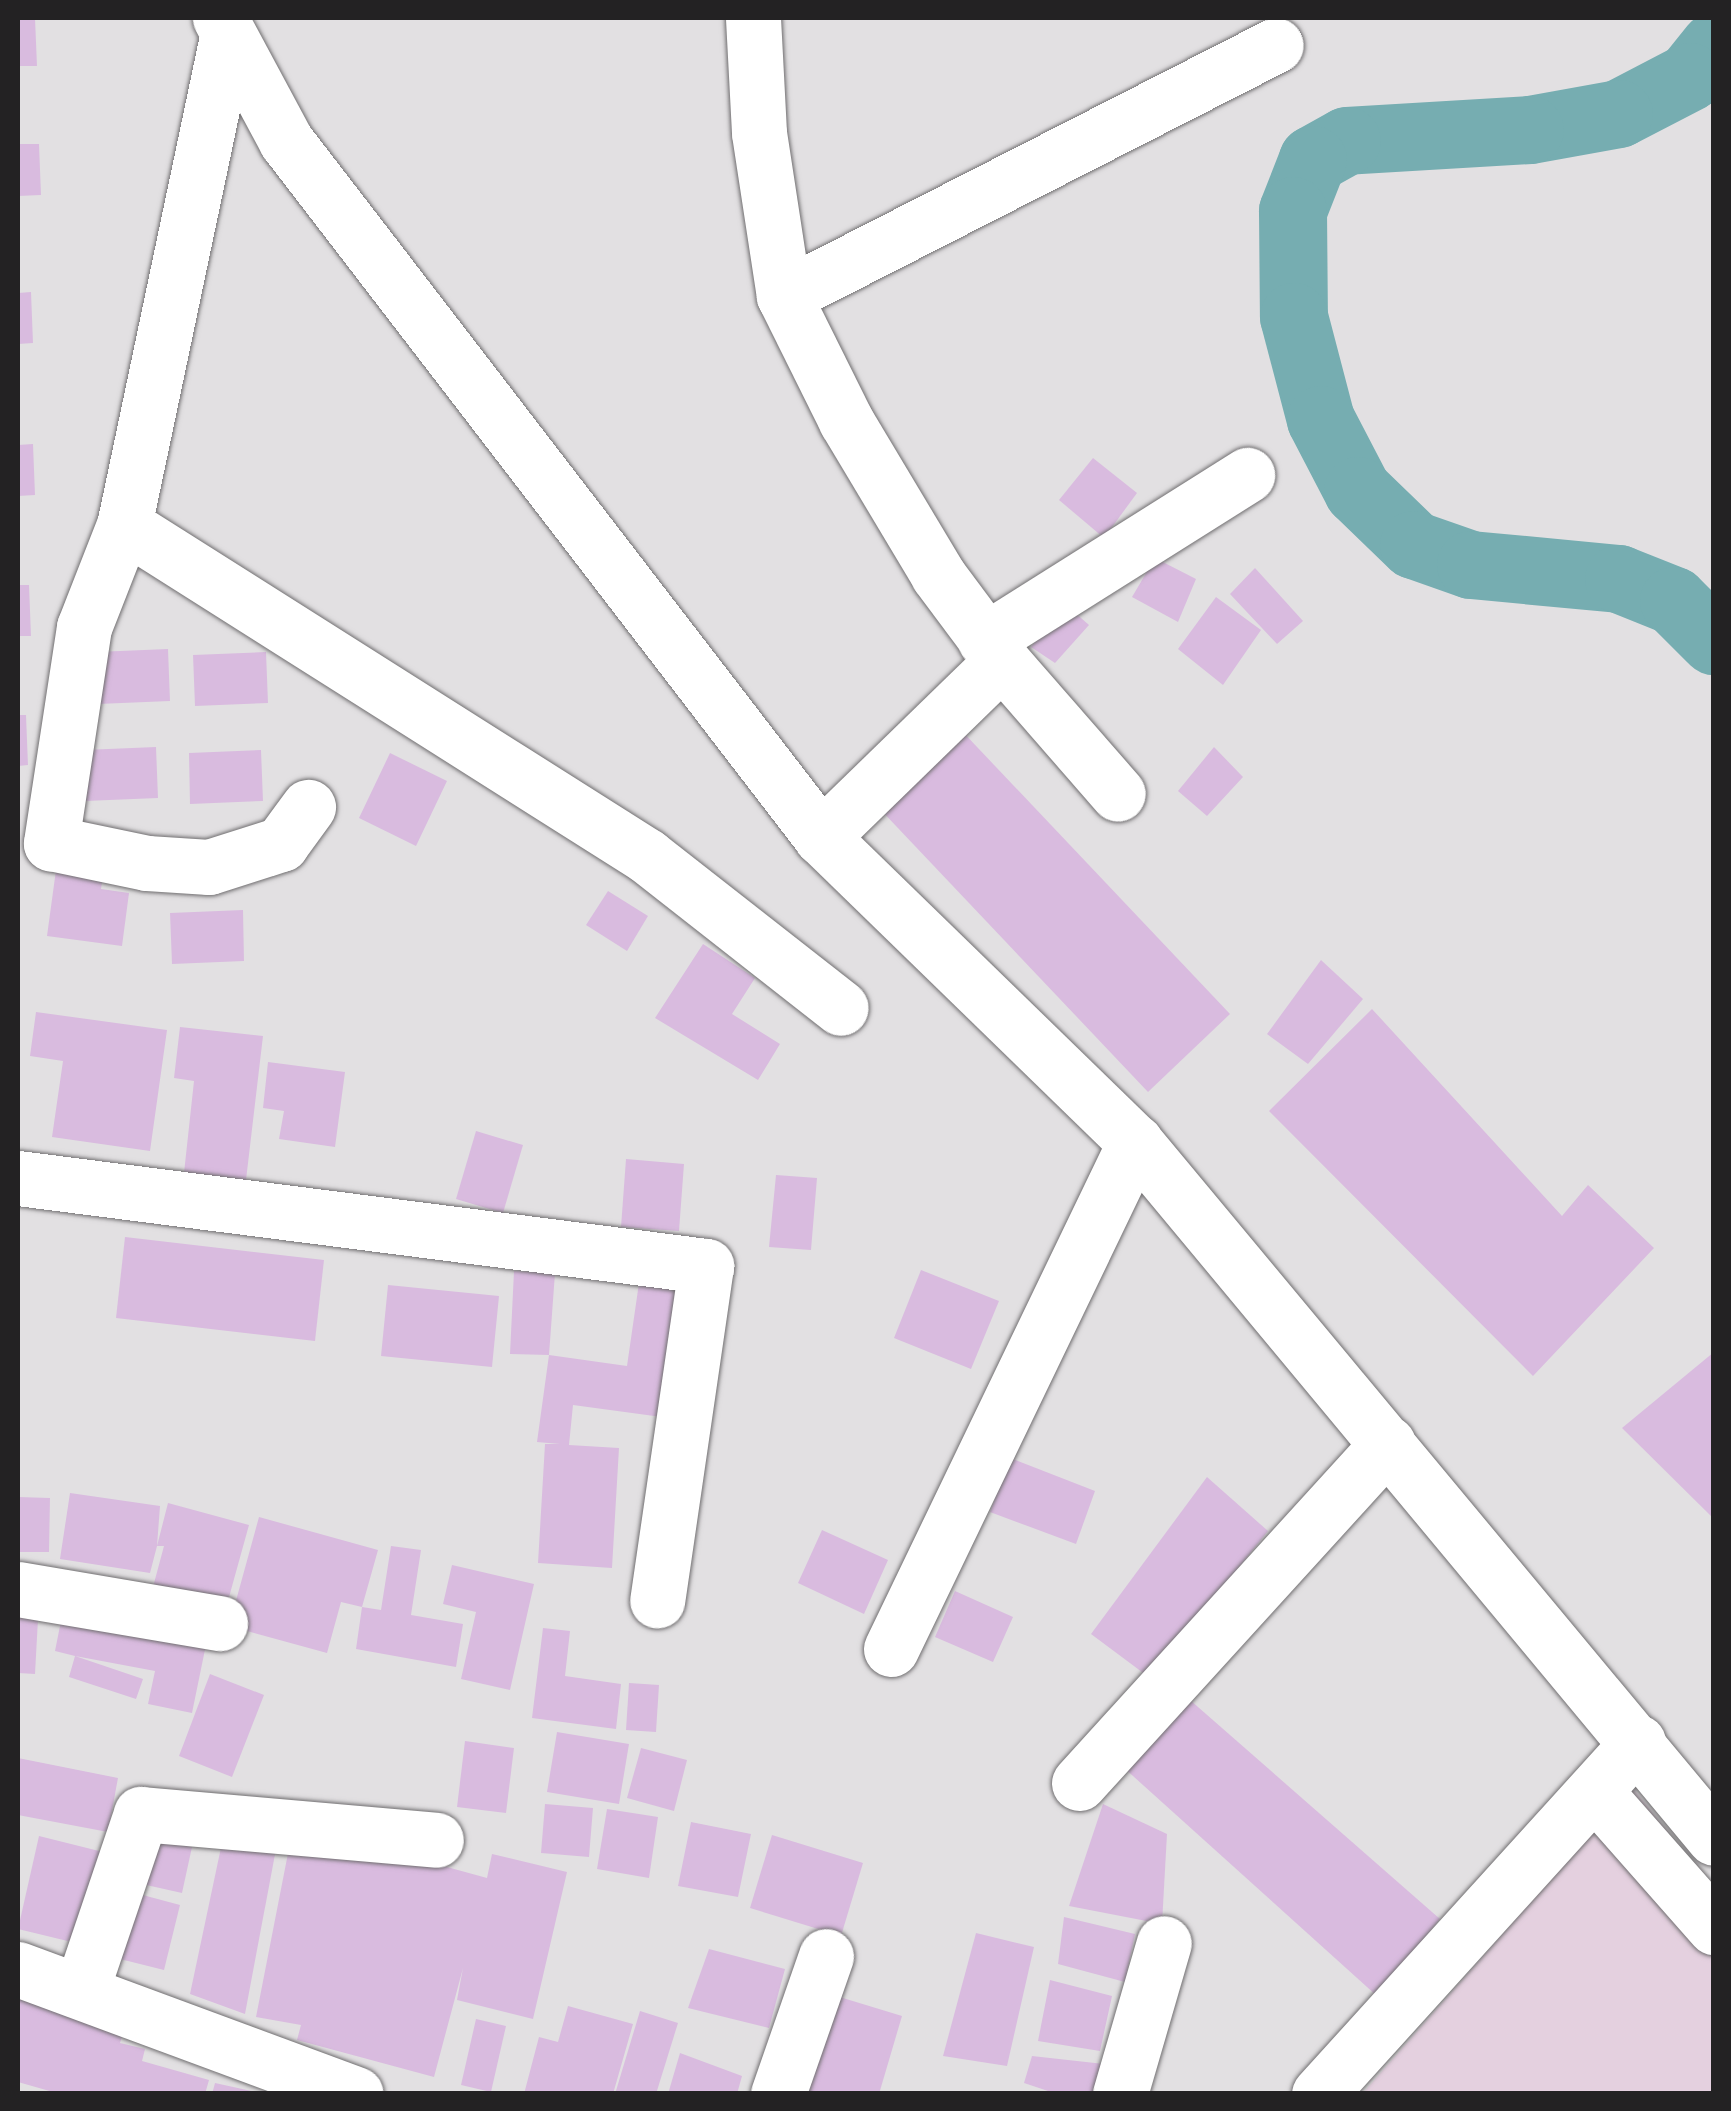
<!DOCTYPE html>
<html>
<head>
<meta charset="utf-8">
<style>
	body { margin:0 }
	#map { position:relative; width:1731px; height:2111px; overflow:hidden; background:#e2e0e2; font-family:"Titillium Web",sans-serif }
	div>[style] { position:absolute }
	.education>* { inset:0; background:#e4d0df }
	.river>* { height:68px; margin:-34px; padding:0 34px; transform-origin:34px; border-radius:34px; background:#76adb1 }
	.building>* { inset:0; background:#d9bbdf }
	.roads { filter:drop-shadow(0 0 2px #706e70) drop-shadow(0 0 2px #706e70) }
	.minor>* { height:55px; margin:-27.5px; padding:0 27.5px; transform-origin:27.5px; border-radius:27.5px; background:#fff }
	span { translate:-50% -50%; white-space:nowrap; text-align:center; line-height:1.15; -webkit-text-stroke:8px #fff; paint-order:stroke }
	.frame { position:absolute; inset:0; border:20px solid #232223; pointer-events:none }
</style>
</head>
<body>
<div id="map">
	<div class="education">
		<i style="clip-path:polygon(1632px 1787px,1713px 1888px,1713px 2093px,1362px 2094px)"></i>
	</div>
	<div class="river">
		<i style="left:1714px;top:47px;width:38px;rotate:129deg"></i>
		<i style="left:1690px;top:77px;width:80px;rotate:152.5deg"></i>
		<i style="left:1619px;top:114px;width:90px;rotate:169.8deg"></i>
		<i style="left:1530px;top:130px;width:183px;rotate:176.6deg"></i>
		<i style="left:1347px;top:141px;width:39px;rotate:151deg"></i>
		<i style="left:1313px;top:160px;width:55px;rotate:111.4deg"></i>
		<i style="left:1293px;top:211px;width:106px;rotate:89.5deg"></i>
		<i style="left:1294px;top:317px;width:106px;rotate:75.3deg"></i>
		<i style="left:1321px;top:420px;width:80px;rotate:62.5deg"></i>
		<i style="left:1358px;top:491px;width:78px;rotate:44deg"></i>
		<i style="left:1414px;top:545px;width:60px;rotate:19.3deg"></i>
		<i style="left:1471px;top:565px;width:149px;rotate:5.4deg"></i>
		<i style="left:1619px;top:579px;width:59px;rotate:21.8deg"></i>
		<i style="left:1674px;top:601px;width:57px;rotate:45deg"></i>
	</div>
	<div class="building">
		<i style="clip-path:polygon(18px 18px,35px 18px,37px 66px,18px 66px)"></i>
		<i style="clip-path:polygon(18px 144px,39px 144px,41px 195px,18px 196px)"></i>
		<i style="clip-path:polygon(31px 292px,33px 343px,18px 344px,18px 293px)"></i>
		<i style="clip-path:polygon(33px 444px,35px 495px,18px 496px,18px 445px)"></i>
		<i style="clip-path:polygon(1093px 458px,1137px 493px,1104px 538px,1059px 500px)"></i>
		<i style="clip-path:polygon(1155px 558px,1196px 579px,1178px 622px,1132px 597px)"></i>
		<i style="clip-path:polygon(1255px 568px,1303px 621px,1277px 644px,1230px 594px)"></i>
		<i style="clip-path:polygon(18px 585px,29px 585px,31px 636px,18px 636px)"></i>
		<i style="clip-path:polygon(1216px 597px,1261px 630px,1223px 685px,1178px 649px)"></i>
		<i style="clip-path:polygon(1065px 604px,1089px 625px,1055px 663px,1031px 647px)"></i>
		<i style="clip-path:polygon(168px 649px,170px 701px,98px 704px,96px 652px)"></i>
		<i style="clip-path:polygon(266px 652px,268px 703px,195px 706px,193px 655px)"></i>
		<i style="clip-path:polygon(18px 715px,26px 715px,28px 765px,18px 766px)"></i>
		<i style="clip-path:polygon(960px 729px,1230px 1014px,1148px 1092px,878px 807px)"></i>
		<i style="clip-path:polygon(156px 747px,158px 798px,85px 801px,84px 750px)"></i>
		<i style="clip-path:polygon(1214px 747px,1243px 777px,1207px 816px,1178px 791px)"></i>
		<i style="clip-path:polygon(261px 750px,263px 801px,190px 804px,189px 753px)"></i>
		<i style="clip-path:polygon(390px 753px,447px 781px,416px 846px,359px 818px)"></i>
		<i style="clip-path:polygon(56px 870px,103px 876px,101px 889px,129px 893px,122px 946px,47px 936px)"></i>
		<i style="clip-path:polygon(608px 891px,648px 916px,627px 951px,586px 925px)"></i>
		<i style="clip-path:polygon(243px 910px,244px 961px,172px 964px,170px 913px)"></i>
		<i style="clip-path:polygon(703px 944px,755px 978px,732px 1014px,780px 1044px,758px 1080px,655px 1018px)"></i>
		<i style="clip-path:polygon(1321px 960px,1363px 999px,1308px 1064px,1267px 1034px)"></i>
		<i style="clip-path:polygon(1372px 1009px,1562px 1216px,1588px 1185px,1654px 1248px,1533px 1376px,1269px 1111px)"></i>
		<i style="clip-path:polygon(36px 1012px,167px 1030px,150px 1151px,52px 1137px,63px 1061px,30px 1056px)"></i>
		<i style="clip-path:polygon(180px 1027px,263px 1036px,246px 1180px,184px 1173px,194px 1081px,174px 1078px)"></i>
		<i style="clip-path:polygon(268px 1062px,345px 1072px,335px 1147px,279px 1139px,284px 1111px,263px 1108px)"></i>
		<i style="clip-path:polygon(476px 1131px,523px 1145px,503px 1213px,456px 1199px)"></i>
		<i style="clip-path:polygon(626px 1159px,684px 1164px,679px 1231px,621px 1227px)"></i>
		<i style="clip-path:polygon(776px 1175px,817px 1178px,811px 1250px,769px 1247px)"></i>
		<i style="clip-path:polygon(125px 1237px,324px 1260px,315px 1341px,116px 1318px)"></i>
		<i style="clip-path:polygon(921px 1270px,999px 1301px,971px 1369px,894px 1338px)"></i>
		<i style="clip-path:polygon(514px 1271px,555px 1273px,549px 1355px,627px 1366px,640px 1276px,687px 1283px,669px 1418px,573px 1405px,569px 1445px,619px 1448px,612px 1568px,538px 1563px,545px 1444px,560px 1444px,537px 1442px,549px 1355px,510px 1354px)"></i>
		<i style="clip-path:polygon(388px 1285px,499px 1296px,492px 1367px,381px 1356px)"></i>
		<i style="clip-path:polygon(1714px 1352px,1714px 1519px,1622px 1428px)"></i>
		<i style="clip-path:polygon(1010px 1458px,1095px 1491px,1076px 1544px,990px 1512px)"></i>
		<i style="clip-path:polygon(1207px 1477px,1268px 1531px,1150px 1678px,1091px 1634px)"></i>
		<i style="clip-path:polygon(70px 1493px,160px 1506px,157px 1546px,168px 1503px,249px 1525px,226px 1608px,153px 1587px,164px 1546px,157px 1546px,150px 1573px,60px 1559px)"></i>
		<i style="clip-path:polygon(18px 1497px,50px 1498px,49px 1552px,18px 1552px)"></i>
		<i style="clip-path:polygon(259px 1517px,378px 1550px,362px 1607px,341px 1602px,327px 1653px,229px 1626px)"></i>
		<i style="clip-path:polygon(822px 1530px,888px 1560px,864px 1614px,798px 1583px)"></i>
		<i style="clip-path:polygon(391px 1546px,421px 1550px,411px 1615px,463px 1624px,456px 1667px,356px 1649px,362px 1607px,381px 1610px)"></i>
		<i style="clip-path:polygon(452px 1565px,534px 1584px,510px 1690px,461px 1679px,476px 1612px,443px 1604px)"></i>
		<i style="clip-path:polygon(955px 1591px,1013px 1617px,993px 1662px,935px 1637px)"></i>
		<i style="clip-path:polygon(18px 1600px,38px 1619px,35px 1674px,18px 1673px)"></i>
		<i style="clip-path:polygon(65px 1601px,209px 1630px,192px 1713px,148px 1704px,155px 1671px,75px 1656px,143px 1679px,136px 1699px,69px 1677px,75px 1656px,55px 1651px)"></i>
		<i style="clip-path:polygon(543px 1628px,570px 1631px,565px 1676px,621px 1684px,616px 1729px,532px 1718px)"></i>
		<i style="clip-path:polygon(210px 1674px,264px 1695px,232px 1777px,179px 1756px)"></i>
		<i style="clip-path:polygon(629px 1683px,659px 1685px,656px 1732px,626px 1730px)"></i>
		<i style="clip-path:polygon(1190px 1700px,1440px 1919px,1377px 1996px,1123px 1767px)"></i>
		<i style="clip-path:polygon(557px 1732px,629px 1744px,619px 1804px,547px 1792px)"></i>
		<i style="clip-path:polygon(465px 1741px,514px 1748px,506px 1813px,457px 1807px)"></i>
		<i style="clip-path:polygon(641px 1748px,687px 1760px,674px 1811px,627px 1798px)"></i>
		<i style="clip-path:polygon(18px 1758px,118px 1778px,108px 1832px,18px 1815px)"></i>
		<i style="clip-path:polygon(545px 1804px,593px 1808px,589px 1857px,541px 1853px)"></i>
		<i style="clip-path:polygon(1103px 1804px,1167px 1834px,1162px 1924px,1069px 1906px)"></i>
		<i style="clip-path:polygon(607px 1809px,658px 1817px,649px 1878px,597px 1869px)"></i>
		<i style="clip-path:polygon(691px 1822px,751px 1834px,738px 1897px,678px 1886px)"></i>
		<i style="clip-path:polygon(772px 1835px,863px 1863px,841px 1936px,750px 1908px)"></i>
		<i style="clip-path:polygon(39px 1836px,103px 1852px,80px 1944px,18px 1929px)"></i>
		<i style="clip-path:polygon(143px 1836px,192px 1847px,182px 1893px,133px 1882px)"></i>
		<i style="clip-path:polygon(223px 1838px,276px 1849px,245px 2014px,190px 1994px)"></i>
		<i style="clip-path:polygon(290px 1843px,385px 1850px,487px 1878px,492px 1854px,567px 1872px,533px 2019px,457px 2000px,463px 1968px,434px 2077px,297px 2040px,301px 2025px,256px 2017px)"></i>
		<i style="clip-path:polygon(124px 1890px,180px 1905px,164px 1970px,108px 1956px)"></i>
		<i style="clip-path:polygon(1064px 1917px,1135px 1934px,1125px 1982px,1058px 1964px)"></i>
		<i style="clip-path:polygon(976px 1933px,1034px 1947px,1007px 2066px,943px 2056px)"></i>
		<i style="clip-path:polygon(709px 1949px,785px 1969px,769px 2028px,688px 2008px)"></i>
		<i style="clip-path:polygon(1050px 1980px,1112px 1996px,1100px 2051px,1038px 2041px)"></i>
		<i style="clip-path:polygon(820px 1991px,902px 2016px,879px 2094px,789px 2094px)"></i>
		<i style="clip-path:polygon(18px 1993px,126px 2022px,120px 2043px,145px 2049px,142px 2061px,209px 2080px,205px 2094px,60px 2094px,18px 2082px)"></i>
		<i style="clip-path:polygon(568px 2006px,633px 2024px,613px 2094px,524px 2094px,539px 2037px,558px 2042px)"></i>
		<i style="clip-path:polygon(640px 2011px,678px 2023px,656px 2094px,615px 2094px)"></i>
		<i style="clip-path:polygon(476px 2019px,506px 2026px,491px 2092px,461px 2085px)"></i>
		<i style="clip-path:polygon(680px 2053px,742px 2076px,737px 2094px,668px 2094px)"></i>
		<i style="clip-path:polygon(1032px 2056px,1104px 2064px,1094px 2094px,1057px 2094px,1024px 2083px)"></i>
		<i style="clip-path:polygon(215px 2083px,256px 2092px,256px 2094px,212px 2094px)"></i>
	</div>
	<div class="roads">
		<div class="minor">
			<i style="left:220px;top:18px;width:140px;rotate:61.8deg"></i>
			<i style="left:286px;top:141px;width:878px;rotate:52.45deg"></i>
			<i style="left:821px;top:837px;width:438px;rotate:44.2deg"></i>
			<i style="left:1135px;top:1142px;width:905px;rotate:50.24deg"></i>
			<i style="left:753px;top:18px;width:115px;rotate:87deg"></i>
			<i style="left:759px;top:133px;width:165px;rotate:81.3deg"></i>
			<i style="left:784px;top:296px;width:140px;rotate:63.6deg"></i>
			<i style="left:846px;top:421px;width:179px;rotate:59.1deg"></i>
			<i style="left:938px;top:575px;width:107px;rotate:53.3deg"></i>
			<i style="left:1002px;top:661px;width:176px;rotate:48.9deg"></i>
			<i style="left:227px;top:37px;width:499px;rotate:101.9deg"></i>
			<i style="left:124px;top:525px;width:619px;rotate:32.33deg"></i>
			<i style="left:647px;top:856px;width:246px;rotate:38.1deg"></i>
			<i style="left:784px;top:296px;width:552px;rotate:-27.03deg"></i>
			<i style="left:124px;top:525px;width:110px;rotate:111.4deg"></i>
			<i style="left:84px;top:627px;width:219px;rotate:98.7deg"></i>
			<i style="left:51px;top:843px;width:98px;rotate:11.8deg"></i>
			<i style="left:147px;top:863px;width:62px;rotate:3.7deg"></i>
			<i style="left:209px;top:867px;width:76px;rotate:-17.7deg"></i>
			<i style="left:281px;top:844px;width:46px;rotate:-53.9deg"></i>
			<i style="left:985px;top:640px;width:310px;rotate:-32.2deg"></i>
			<i style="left:821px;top:837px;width:252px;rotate:-44.2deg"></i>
			<i style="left:18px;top:1178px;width:694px;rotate:7.29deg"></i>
			<i style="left:706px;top:1266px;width:338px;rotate:98.3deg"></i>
			<i style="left:18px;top:1589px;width:205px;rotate:9.6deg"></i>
			<i style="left:891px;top:1649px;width:563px;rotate:-64.3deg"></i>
			<i style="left:1079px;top:1783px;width:459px;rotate:-47.7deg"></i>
			<i style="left:1596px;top:1793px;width:179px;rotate:48.6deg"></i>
			<i style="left:18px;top:1969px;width:360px;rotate:20.3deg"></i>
			<i style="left:81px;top:1991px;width:187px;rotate:-71.3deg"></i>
			<i style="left:141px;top:1814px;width:296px;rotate:5deg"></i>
			<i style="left:778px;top:2094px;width:146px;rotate:-70.8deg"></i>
			<i style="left:1120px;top:2094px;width:157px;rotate:-73.8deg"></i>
			<i style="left:1319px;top:2094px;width:475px;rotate:-47.8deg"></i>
		</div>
	</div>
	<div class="frame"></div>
</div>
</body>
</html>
